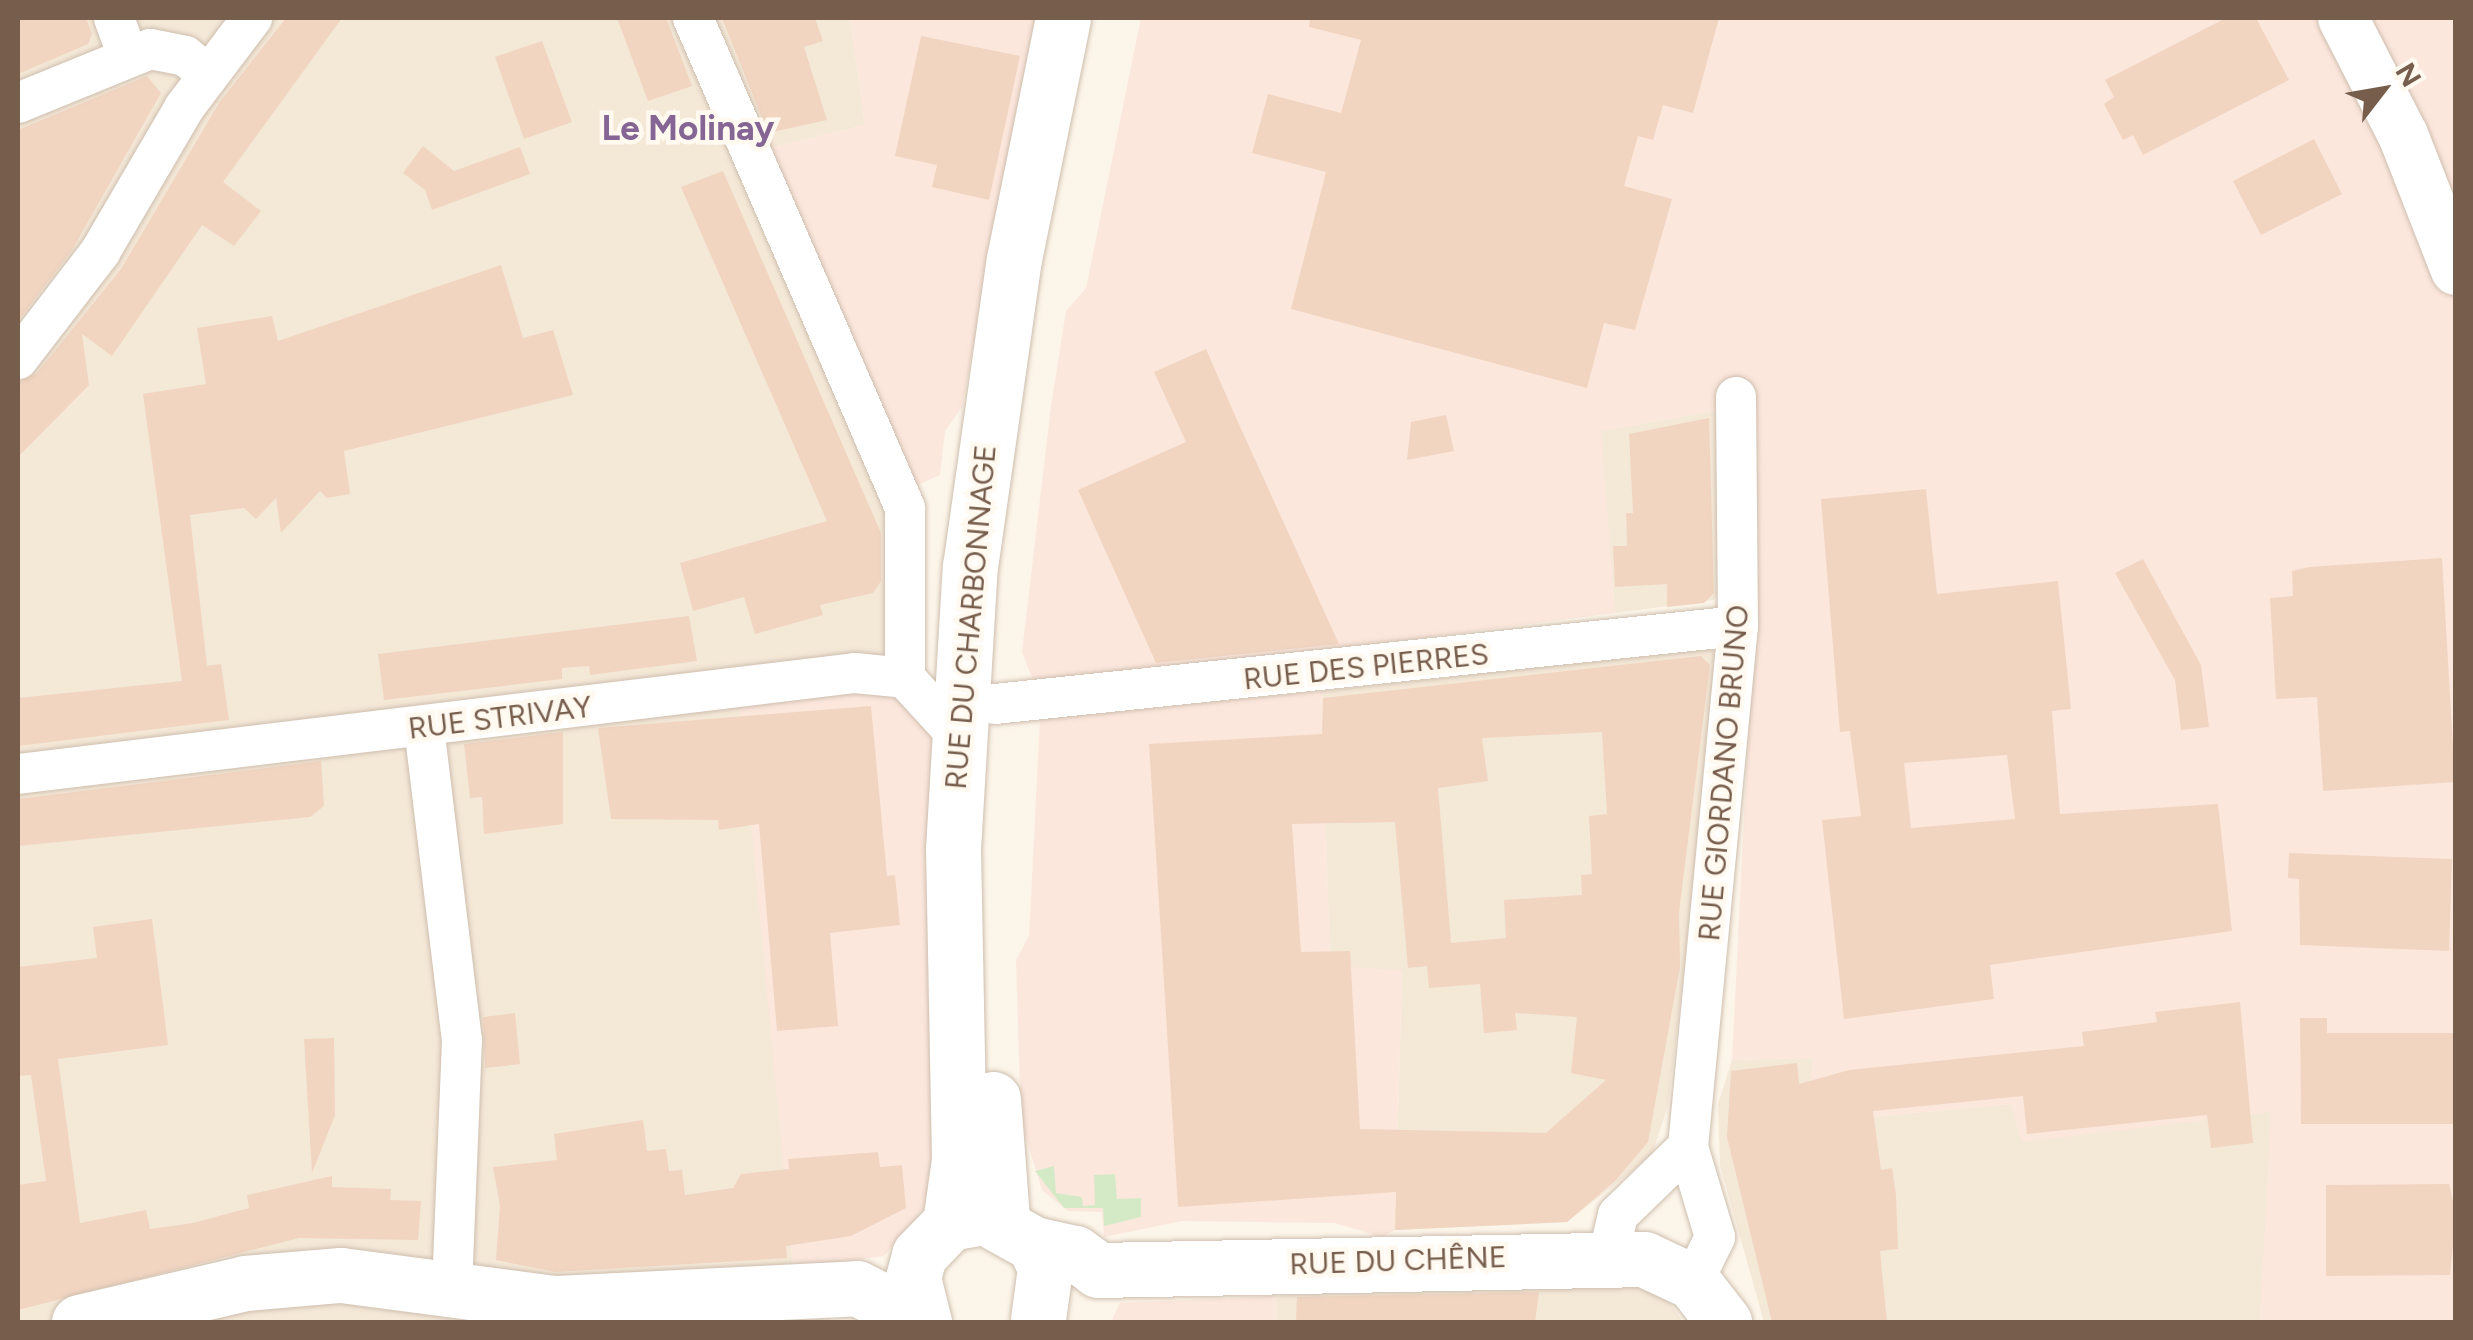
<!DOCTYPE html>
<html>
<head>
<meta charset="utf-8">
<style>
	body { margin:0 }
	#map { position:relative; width:2473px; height:1340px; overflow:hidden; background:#fcf5e9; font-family:Figtree,sans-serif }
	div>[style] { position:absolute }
	.residential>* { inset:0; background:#f4e8d7 }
	.commercial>* { inset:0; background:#fce7dd }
	.green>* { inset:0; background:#d4eac7 }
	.building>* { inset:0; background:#f1d5c1 }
	.roads { filter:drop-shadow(0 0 2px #cebeae) drop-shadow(0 0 2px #cebeae) }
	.minor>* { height:40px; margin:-20px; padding:0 20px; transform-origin:20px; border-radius:20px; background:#fff }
	.tertiary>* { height:50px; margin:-25px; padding:0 25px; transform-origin:25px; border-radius:25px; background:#fff }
	.secondary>* { height:55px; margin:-27.5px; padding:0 27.5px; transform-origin:27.5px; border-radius:27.5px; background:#fff }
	span { translate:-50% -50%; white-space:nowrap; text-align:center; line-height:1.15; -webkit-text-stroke:9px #fff9f0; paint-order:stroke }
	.street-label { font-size:30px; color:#775d4c }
	.quarter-label { font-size:35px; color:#846593; font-weight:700 }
	.frame { position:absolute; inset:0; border:20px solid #775d4c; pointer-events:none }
	.north { position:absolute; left:2333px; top:40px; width:100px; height:100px; -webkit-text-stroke:8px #fff9f0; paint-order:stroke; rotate:59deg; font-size:28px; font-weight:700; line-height:40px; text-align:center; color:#775d4c }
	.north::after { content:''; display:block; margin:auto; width:35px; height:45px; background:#775d4c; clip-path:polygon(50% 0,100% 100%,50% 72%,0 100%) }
</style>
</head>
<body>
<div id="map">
	<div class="residential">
		<i style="clip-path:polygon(18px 18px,676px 18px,892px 499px,889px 656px,737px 677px,777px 1034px,793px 1268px,832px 1322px,18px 1322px)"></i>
		<i style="clip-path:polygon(711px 18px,850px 18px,865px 125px,761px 150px)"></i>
		<i style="clip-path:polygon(1720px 410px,1723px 580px,1714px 600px,1615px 613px,1600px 431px)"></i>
		<i style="clip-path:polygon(1711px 649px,1722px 662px,1668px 1105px,1652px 1155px,1567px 1222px,1395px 1230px,1402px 971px,1330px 967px,1322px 691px)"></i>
		<i style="clip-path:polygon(1813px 1058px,1807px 1123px,2011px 1104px,2022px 1141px,2272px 1111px,2260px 1322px,1764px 1322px,1720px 1165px,1718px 1104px,1732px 1060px)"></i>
		<i style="clip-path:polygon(1616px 1273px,1670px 1303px,1683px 1322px,1277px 1322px,1276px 1296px)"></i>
	</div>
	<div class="commercial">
		<i style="clip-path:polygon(850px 18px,1035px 18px,962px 407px,945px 431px,940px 475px,911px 488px,761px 150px,865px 125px)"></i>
		<i style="clip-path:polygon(1141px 18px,2455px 18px,2455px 1322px,2260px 1322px,2271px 1112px,2022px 1142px,2011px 1104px,1806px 1123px,1813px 1058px,1732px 1060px,1752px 656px,1720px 410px,1601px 431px,1615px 613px,1036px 688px,1022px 652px,1051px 406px,1066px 311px,1086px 288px)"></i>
		<i style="clip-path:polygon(890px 689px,937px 736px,947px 1180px,884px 1256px,793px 1268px,739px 697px)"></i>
		<i style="clip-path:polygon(1322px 691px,1330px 966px,1402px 970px,1395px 1230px,1382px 1237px,1335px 1223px,1182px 1221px,1104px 1237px,1102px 1212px,1068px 1211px,1042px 1190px,1021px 1122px,1016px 960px,1029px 936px,1040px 719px)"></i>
		<i style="clip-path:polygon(1276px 1296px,1277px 1322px,1111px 1322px,1120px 1303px)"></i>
	</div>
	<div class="green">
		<i style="clip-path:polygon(1054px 1166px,1056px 1193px,1082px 1197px,1083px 1206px,1095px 1205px,1094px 1175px,1115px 1174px,1117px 1199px,1141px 1198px,1141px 1217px,1104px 1226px,1103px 1208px,1064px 1208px,1035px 1171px)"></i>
	</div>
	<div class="building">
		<i style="clip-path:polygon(18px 18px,86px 18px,92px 34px,88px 44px,18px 74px)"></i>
		<i style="clip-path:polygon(286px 18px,342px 18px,223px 182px,261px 211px,234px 246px,202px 225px,112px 356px,82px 334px,89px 385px,18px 457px,18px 382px,37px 373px,121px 269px,219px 103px)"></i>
		<i style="clip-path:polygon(617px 18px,666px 18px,692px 86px,648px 101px)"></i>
		<i style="clip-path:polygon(722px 18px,815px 18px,823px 41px,804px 47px,827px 120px,768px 133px)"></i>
		<i style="clip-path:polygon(1310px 18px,1719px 18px,1693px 113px,1663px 105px,1653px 140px,1638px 136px,1624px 186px,1672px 199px,1635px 330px,1604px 323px,1587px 388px,1291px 309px,1326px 172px,1252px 153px,1268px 94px,1341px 113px,1361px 40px,1309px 27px)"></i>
		<i style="clip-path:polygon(2226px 18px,2256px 18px,2289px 80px,2143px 155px,2133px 135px,2123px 140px,2104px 104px,2114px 97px,2105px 80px)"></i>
		<i style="clip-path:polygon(921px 36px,1020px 56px,989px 200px,932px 187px,937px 165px,895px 156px)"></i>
		<i style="clip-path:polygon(542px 41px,572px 122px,524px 139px,495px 57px)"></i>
		<i style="clip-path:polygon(147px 76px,161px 93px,72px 250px,18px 321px,18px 130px)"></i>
		<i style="clip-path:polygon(2314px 139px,2342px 194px,2261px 235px,2233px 181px)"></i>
		<i style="clip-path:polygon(423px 146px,454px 171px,520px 147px,530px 174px,432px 210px,425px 190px,403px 173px)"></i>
		<i style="clip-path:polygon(723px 171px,881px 533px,881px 581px,873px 593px,820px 605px,823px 615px,755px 634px,744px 597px,693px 611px,680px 563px,827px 521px,681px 187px)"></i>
		<i style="clip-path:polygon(501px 265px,523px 338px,553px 330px,573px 395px,344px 451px,350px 494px,327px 498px,320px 491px,281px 533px,276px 498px,256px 519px,244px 508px,190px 515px,207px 666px,221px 664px,229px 720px,18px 746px,18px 698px,182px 681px,143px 394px,206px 384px,197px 328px,272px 316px,278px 341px)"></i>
		<i style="clip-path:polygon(1206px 349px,1237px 420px,1339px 644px,1156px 663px,1078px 490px,1186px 442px,1154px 372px)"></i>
		<i style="clip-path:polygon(1446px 415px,1454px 451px,1407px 460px,1411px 422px)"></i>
		<i style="clip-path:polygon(1709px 418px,1714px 593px,1704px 603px,1667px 607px,1667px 584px,1615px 587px,1613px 546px,1627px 546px,1626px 513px,1633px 513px,1629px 434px)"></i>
		<i style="clip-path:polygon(evenodd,1926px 489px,1937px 594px,2058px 581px,2071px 709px,2052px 711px,2060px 814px,2218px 804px,2232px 931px,1990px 965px,1994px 999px,1844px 1019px,1822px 820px,1861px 816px,1850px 731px,1840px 732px,1821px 499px,1926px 489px,2007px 755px,2015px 819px,1911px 828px,1904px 763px,2007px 755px)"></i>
		<i style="clip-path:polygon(2442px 558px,2455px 782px,2323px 791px,2317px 697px,2276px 699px,2270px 598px,2293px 596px,2292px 571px,2309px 567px)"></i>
		<i style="clip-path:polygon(2143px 559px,2201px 665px,2209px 727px,2181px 730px,2175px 680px,2115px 573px)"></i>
		<i style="clip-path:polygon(689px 616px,697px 661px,590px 675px,589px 666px,562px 668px,562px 679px,384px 700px,378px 654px)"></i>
		<i style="clip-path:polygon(evenodd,1701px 656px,1710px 665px,1679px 912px,1680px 967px,1648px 1142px,1616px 1180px,1567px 1222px,1395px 1230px,1396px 1192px,1178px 1207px,1149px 744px,1322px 734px,1323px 698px,1701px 656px,1602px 732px,1607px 814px,1589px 816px,1592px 874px,1581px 875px,1582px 895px,1504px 900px,1506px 938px,1451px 943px,1438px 788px,1488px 781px,1482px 738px,1602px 732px,1701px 656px,1395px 822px,1408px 968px,1427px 966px,1429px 988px,1480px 984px,1484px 1033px,1517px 1030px,1515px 1013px,1577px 1017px,1571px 1073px,1606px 1080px,1546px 1133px,1360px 1129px,1350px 951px,1301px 952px,1292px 824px,1395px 822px)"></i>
		<i style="clip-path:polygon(871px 706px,887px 876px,895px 875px,900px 925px,830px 933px,838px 1026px,777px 1031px,759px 824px,719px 830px,718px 820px,611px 819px,598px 728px)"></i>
		<i style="clip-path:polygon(563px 732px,563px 824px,484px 834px,482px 797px,470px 798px,464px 744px)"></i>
		<i style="clip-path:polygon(321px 761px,324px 806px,310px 817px,18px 846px,18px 799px)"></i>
		<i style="clip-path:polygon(2289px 853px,2452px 859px,2449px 951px,2300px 945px,2299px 879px,2288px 878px)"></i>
		<i style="clip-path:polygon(152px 919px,168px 1045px,58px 1059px,80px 1223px,146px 1210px,150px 1229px,193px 1223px,249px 1208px,247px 1195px,332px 1176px,332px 1187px,391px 1189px,390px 1200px,421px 1201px,418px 1240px,299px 1238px,18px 1310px,18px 1185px,46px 1181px,31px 1075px,18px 1076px,18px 967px,97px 958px,93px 927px)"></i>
		<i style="clip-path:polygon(2240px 1002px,2253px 1143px,2211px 1148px,2207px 1115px,2027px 1134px,2023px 1096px,1873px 1111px,1881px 1170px,1892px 1168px,1896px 1195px,1898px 1249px,1880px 1251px,1887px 1322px,1772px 1322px,1727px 1137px,1731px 1071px,1797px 1063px,1799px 1084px,1849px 1070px,2084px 1046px,2082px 1032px,2157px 1022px,2155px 1012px)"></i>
		<i style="clip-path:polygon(515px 1013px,520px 1064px,485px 1068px,483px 1017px)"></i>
		<i style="clip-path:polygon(2300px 1018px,2327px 1018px,2327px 1033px,2456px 1033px,2455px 1124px,2301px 1124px)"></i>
		<i style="clip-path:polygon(334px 1038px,335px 1115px,312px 1173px,304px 1039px)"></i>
		<i style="clip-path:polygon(643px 1120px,647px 1151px,666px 1149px,669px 1171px,682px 1170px,685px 1195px,733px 1188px,741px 1174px,789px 1169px,788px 1159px,878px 1152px,880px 1167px,902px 1165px,906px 1208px,851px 1236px,786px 1246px,787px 1258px,555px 1272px,496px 1260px,500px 1206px,493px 1167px,557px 1160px,554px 1134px)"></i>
		<i style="clip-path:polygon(2449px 1184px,2456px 1214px,2450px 1275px,2326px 1276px,2326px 1185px)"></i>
		<i style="clip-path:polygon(1539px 1292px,1535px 1322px,1296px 1322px,1297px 1297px)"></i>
	</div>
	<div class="roads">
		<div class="minor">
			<i style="left:114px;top:18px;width:40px;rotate:69.8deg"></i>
			<i style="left:693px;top:18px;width:534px;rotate:66.6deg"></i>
			<i style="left:905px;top:508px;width:170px;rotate:90deg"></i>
			<i style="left:18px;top:103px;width:143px;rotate:-22.2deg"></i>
			<i style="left:150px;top:49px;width:36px;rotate:11deg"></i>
			<i style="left:185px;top:56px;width:29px;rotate:38deg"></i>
			<i style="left:18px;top:359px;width:135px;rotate:-52.5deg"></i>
			<i style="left:100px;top:252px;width:167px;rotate:-59.7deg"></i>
			<i style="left:184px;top:108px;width:113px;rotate:-52.9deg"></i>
			<i style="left:995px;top:704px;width:747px;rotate:-5.99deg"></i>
			<i style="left:424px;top:727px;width:315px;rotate:83.1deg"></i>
			<i style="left:462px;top:1040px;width:249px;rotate:92.3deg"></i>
			<i style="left:18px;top:774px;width:843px;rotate:-6.88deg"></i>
			<i style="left:855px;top:673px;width:50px;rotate:5.7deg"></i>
			<i style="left:905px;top:678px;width:77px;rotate:47.6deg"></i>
			<i style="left:1608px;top:1257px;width:43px;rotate:-76.6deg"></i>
			<i style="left:1618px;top:1215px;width:98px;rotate:-44.2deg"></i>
			<i style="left:1693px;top:1282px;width:50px;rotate:-63.9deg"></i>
			<i style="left:1715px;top:1237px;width:94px;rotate:-106.7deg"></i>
			<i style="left:1688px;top:1147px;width:523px;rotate:-84.52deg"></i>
			<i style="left:1738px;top:626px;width:229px;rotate:-90.5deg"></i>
		</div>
		<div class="tertiary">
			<i style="left:2343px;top:18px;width:131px;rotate:62.9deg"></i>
			<i style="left:2403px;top:135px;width:145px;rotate:68.6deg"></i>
		</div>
		<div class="secondary">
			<i style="left:993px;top:1099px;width:121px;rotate:85.7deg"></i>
			<i style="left:950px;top:1223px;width:64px;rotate:-81.9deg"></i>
			<i style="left:959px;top:1160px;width:311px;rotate:-91.1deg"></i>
			<i style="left:953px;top:849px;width:283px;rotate:-86.6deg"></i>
			<i style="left:970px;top:567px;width:311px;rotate:-81.9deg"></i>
			<i style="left:1014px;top:259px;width:246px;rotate:-78.5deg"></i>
			<i style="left:1034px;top:1244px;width:42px;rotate:12.4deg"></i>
			<i style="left:1075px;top:1253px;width:29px;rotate:36deg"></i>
			<i style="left:1098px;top:1270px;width:546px;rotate:-1.15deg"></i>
			<i style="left:1644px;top:1259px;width:54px;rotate:25.1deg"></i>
			<i style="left:1693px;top:1282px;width:51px;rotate:52.2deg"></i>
			<i style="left:79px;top:1322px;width:171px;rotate:-13.2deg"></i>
			<i style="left:245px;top:1283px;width:96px;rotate:-4.8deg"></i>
			<i style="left:341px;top:1275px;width:215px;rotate:7.5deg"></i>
			<i style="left:554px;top:1303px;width:303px;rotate:-2.8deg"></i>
			<i style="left:857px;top:1288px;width:75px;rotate:26.9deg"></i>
			<i style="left:924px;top:1322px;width:45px;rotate:-104deg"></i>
			<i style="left:913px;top:1278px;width:24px;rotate:-75deg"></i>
			<i style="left:919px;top:1255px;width:45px;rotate:-45.9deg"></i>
			<i style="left:950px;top:1223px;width:36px;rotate:-10deg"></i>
			<i style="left:985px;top:1217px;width:56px;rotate:28.9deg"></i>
			<i style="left:1034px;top:1244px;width:26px;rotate:65deg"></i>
			<i style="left:1045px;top:1268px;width:51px;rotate:97.8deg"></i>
		</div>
	</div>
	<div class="street-label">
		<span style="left:971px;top:617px;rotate:-85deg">RUE DU CHARBONNAGE</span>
		<span style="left:1366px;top:667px;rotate:-6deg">RUE DES PIERRES</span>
		<span style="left:500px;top:718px;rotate:-7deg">RUE STRIVAY</span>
		<span style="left:1724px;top:773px;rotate:-85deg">RUE GIORDANO BRUNO</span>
		<span style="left:1398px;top:1261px;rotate:-2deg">RUE DU CHÊNE</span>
	</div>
	<div class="quarter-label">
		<span style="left:688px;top:128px">Le Molinay</span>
	</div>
	<div class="frame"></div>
	<div class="north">N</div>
</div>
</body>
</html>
